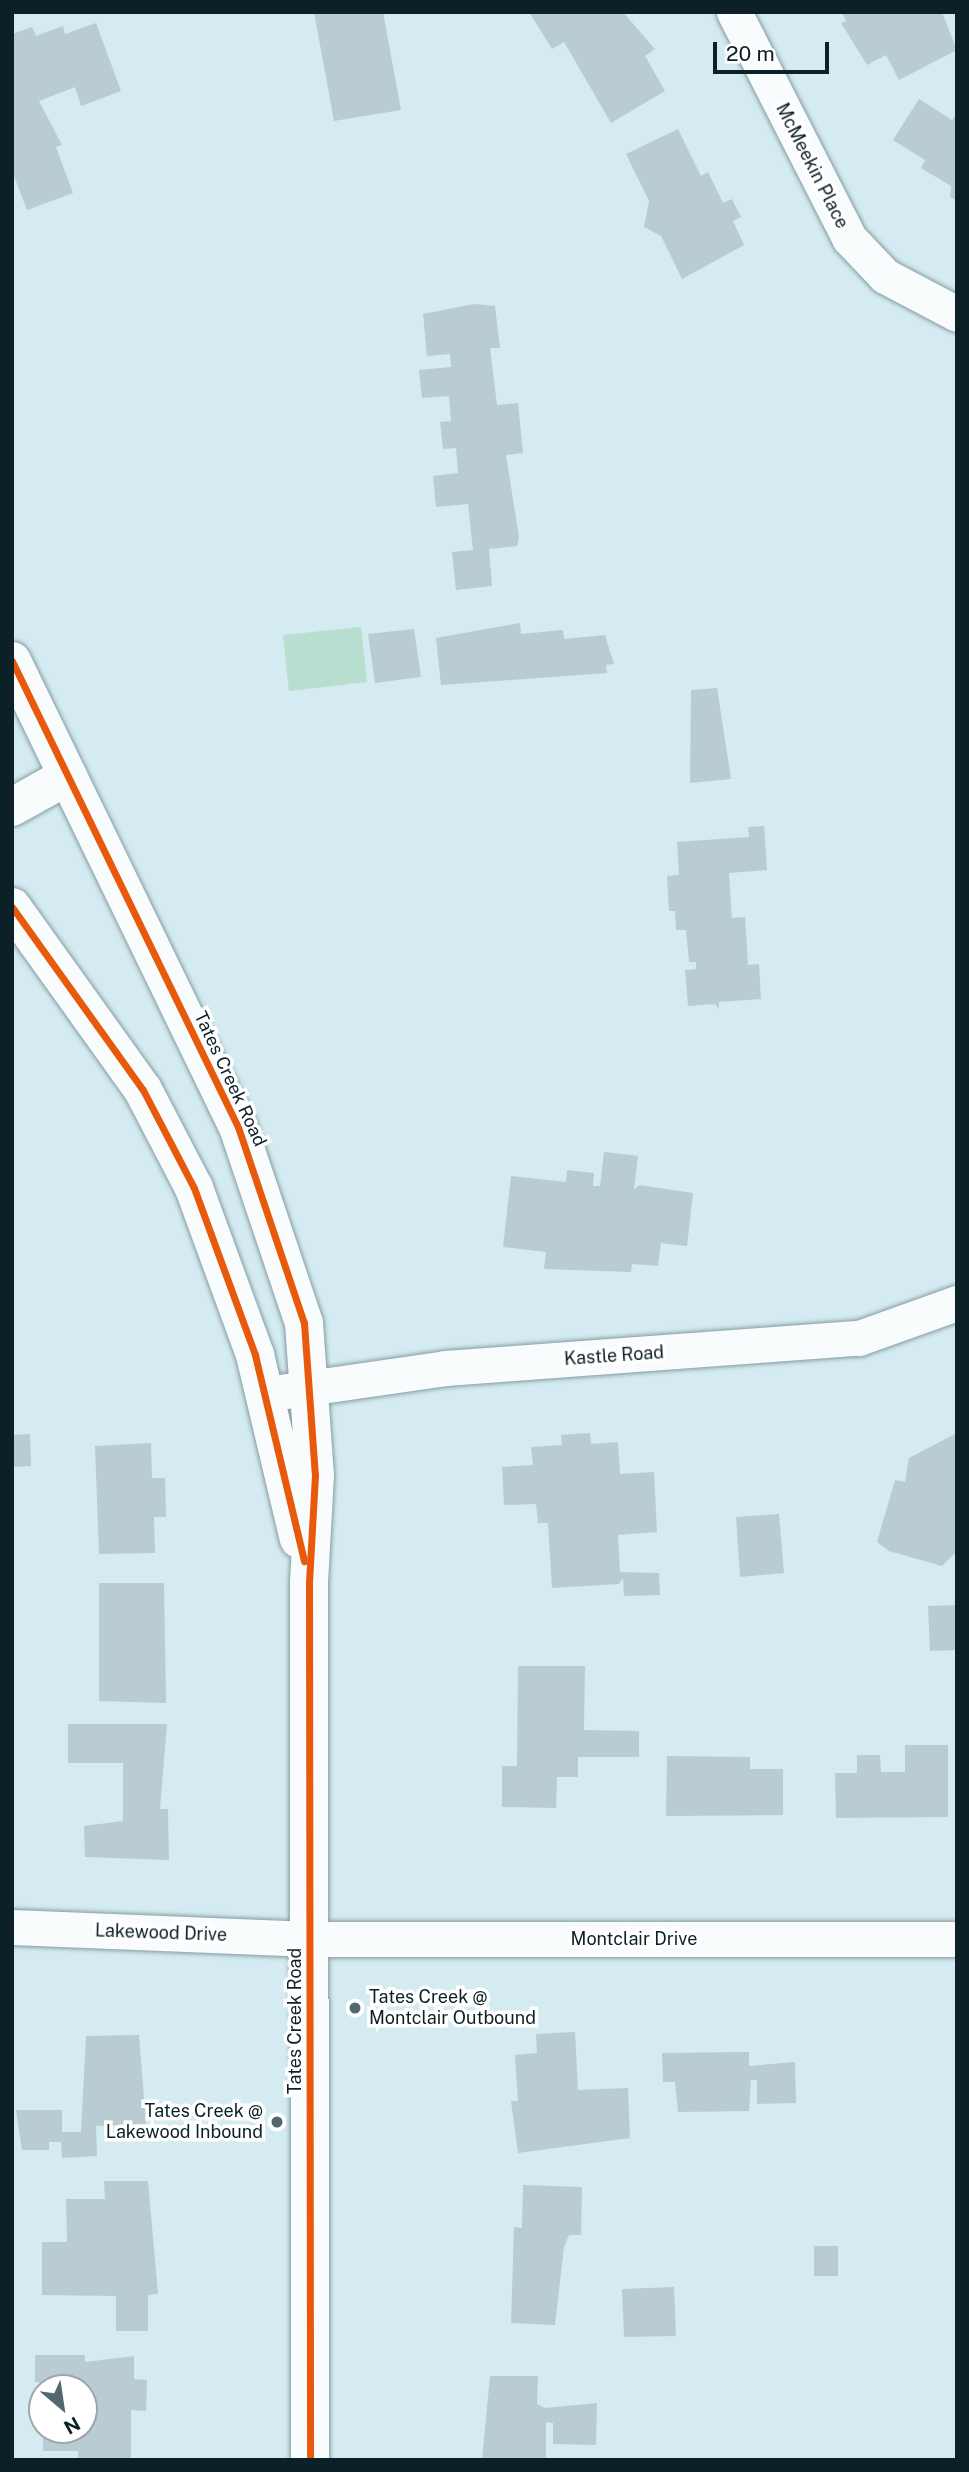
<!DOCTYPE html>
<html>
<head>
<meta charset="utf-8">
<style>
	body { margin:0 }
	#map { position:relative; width:969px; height:2472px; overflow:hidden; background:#d3ebf1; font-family:"Public Sans",sans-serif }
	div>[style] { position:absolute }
	.green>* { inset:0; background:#b7dece }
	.building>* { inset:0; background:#b9ccd3 }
	.roads { filter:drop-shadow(0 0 2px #879ca2) drop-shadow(0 0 2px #879ca2) }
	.minor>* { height:35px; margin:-17.5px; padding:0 17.5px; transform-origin:17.5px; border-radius:17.5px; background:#f8fcfd }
	.primary>* { height:38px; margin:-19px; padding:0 19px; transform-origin:19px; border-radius:19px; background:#f8fcfd }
	.cycleway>* { height:7px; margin:-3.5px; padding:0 3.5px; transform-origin:3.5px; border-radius:3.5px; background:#e8590c }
	.dots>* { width:19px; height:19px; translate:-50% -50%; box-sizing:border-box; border:4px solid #fff; border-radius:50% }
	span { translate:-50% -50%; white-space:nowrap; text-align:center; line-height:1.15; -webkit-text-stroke:7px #fff; paint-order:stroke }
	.street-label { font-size:18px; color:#0b2127 }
	.poi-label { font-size:18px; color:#0b2127 }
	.left { translate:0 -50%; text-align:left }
	.right { translate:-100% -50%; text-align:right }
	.frame { position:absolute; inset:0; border:14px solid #0b2127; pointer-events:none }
	.north { position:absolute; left:28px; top:2374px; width:70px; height:70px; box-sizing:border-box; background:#fff; border:2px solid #9da6a9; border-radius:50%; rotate:151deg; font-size:19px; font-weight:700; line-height:28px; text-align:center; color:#0b2127 }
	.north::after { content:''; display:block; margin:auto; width:24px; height:32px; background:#51686e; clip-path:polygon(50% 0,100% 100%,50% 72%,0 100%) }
	.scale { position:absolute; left:713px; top:42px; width:116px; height:32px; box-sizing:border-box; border:4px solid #0b2127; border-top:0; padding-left:9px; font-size:21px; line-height:24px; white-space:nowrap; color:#0b2127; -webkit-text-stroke:5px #fff; paint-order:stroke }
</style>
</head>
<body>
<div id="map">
	<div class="green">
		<i style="clip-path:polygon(361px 627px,367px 682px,289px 691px,283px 635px)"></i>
	</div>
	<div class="building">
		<i style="clip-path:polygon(314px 12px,383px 12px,401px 110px,334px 121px)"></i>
		<i style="clip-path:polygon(529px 12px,623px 12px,655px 49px,645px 56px,665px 91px,611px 123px,564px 42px,552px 49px)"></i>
		<i style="clip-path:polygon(842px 12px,942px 12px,957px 50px,899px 80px,886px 55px,867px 65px,841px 23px,846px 21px)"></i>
		<i style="clip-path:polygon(96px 23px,121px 91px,81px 106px,75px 87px,39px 101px,62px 145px,56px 147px,73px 193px,27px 210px,12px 171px,12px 34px,32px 27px,36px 36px,63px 26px,65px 34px)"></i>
		<i style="clip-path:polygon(919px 99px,952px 120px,957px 112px,957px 201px,950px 197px,951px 186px,921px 168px,925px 160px,893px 140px)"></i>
		<i style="clip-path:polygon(678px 129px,701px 176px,708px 172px,723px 203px,732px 199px,741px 217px,733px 221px,744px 245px,682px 279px,661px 236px,644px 227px,649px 201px,626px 154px)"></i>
		<i style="clip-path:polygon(474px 304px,495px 306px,500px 348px,490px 348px,497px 405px,518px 403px,523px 453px,506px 455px,519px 537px,517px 546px,489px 549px,492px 586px,456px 590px,452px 552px,473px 550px,468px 504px,436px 507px,433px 476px,458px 473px,456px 448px,443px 449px,440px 422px,451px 421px,449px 396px,422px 398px,419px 370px,451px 367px,450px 354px,427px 356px,423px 314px)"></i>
		<i style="clip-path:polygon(520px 623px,521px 634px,563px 630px,564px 639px,605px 635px,614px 664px,606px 665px,607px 673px,441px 685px,436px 638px)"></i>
		<i style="clip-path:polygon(414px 629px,421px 677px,375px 683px,368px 634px)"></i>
		<i style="clip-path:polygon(717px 688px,731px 779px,690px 783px,691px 690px)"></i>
		<i style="clip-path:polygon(764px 826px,767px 870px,729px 873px,732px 918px,745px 917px,748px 965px,759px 964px,761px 999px,719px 1002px,719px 1009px,715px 1004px,688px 1006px,685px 970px,696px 969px,696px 962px,689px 962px,686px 930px,676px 930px,675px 911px,669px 911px,667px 876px,679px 875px,677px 842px,749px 837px,748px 827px)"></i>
		<i style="clip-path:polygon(604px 1152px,638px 1156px,634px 1190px,639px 1185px,693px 1193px,687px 1246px,661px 1243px,658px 1266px,632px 1264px,631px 1272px,544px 1269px,546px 1252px,503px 1247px,511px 1176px,566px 1182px,567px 1170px,594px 1173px,593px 1186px,600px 1186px)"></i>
		<i style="clip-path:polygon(590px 1433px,591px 1444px,618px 1442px,620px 1474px,654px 1472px,657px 1532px,618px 1535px,620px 1572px,659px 1573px,660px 1595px,624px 1596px,623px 1578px,619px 1584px,552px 1588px,548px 1523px,538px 1523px,536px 1504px,504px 1505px,502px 1467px,533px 1465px,531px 1447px,562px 1445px,561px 1435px)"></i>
		<i style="clip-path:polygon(957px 1433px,957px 1551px,942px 1566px,889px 1551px,877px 1542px,895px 1480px,905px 1482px,909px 1458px)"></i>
		<i style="clip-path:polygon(30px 1434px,31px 1466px,12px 1467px,12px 1435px)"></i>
		<i style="clip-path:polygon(151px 1443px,152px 1478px,165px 1478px,166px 1517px,154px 1517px,155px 1553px,99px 1554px,95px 1446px)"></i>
		<i style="clip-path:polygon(779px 1514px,784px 1573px,740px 1577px,736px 1517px)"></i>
		<i style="clip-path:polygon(99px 1583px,164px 1583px,166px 1703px,99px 1701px)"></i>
		<i style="clip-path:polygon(957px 1605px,957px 1650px,930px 1651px,928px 1606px)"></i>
		<i style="clip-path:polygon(518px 1666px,585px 1666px,584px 1730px,639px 1731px,639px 1757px,578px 1757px,578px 1777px,557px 1777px,556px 1808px,502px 1807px,502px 1766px,517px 1766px)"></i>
		<i style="clip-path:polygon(68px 1724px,167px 1724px,160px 1809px,168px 1809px,169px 1860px,85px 1857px,84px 1826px,123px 1821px,123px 1763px,68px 1763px)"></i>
		<i style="clip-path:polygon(905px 1745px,948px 1745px,948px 1817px,836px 1818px,835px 1773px,857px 1773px,857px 1755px,880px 1755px,881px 1772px,905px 1772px)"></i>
		<i style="clip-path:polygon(667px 1756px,750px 1757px,750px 1769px,783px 1769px,783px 1815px,666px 1816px)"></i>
		<i style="clip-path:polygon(575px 2032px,578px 2090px,628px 2088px,630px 2138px,518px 2153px,511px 2101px,518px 2101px,515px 2055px,537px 2053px,536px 2034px)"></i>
		<i style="clip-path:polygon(139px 2035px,146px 2124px,96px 2126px,97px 2156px,62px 2158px,61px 2142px,49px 2142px,49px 2150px,22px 2150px,16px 2110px,62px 2110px,62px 2132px,81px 2132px,86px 2036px)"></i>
		<i style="clip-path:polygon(749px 2052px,749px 2066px,795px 2062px,796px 2103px,757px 2104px,757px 2080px,751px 2080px,749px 2111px,678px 2112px,675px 2082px,663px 2082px,662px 2053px)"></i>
		<i style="clip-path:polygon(104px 2181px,148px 2181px,158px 2294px,148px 2295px,148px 2331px,116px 2331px,116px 2296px,42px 2295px,42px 2242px,67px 2242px,66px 2199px,105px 2199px)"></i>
		<i style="clip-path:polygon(523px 2185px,582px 2187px,581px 2235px,569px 2235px,564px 2247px,555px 2325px,511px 2323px,514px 2227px,522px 2228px)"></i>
		<i style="clip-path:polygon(814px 2246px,838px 2246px,838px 2276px,814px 2276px)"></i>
		<i style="clip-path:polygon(674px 2287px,676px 2336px,624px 2337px,622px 2289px)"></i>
		<i style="clip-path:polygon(35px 2355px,85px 2355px,85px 2362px,134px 2356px,134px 2379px,147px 2380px,146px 2411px,131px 2410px,131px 2460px,78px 2460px,78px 2451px,43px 2451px,43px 2430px,84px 2430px,84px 2388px,35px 2382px)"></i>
		<i style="clip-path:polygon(490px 2376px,538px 2376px,537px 2404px,545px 2408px,597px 2403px,596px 2445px,553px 2444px,553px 2423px,546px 2422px,546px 2460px,482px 2460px)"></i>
	</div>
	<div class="roads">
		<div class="minor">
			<i style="left:734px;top:12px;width:254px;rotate:63deg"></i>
			<i style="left:849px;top:238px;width:52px;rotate:46.5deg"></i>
			<i style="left:885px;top:276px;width:81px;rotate:27.8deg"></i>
			<i style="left:266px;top:1394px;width:182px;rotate:-8.2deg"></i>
			<i style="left:446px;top:1368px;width:414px;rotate:-4.2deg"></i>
			<i style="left:859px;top:1338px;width:104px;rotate:-19.7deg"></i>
			<i style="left:12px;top:1927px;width:299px;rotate:2.3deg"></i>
			<i style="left:311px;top:1939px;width:646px"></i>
		</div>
		<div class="primary">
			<i style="left:12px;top:661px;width:518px;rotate:64.13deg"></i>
			<i style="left:238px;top:1127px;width:207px;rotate:71.4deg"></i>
			<i style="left:304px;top:1323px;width:152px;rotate:85.9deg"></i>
			<i style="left:315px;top:1475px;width:107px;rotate:93.2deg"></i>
			<i style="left:309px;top:1582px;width:878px;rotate:89.93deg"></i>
			<i style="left:12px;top:807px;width:64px;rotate:-29deg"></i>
			<i style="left:12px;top:907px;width:225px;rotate:54.4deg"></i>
			<i style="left:143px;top:1090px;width:110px;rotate:62.5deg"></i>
			<i style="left:194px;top:1188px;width:178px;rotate:69.9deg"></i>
			<i style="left:255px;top:1355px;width:189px;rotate:76.6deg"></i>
		</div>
	</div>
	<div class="cycleway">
		<i style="left:12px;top:661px;width:518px;rotate:64.13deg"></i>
		<i style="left:238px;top:1127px;width:207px;rotate:71.4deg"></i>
		<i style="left:304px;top:1323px;width:152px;rotate:85.9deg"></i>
		<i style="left:315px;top:1475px;width:107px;rotate:93.2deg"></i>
		<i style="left:309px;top:1582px;width:878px;rotate:89.93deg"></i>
		<i style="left:12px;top:907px;width:225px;rotate:54.4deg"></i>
		<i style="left:143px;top:1090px;width:110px;rotate:62.5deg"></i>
		<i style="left:194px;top:1188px;width:178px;rotate:69.9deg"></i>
		<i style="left:255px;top:1355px;width:212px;rotate:76.6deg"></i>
	</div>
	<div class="dots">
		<i style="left:355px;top:2008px;background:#51686e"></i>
		<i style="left:277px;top:2122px;background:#51686e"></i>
	</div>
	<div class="street-label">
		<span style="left:812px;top:166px;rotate:63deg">McMeekin Place</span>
		<span style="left:230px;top:1079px;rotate:65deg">Tates Creek Road</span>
		<span style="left:614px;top:1356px;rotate:-4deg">Kastle Road</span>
		<span style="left:161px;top:1933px;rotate:2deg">Lakewood Drive</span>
		<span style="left:634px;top:1939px">Montclair Drive</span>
		<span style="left:295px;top:2021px;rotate:-90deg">Tates Creek Road</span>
	</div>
	<div class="poi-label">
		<span class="left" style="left:369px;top:2008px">Tates Creek @<br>Montclair Outbound</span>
		<span class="right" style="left:263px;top:2122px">Tates Creek @<br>Lakewood Inbound</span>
	</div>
	<div class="frame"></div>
	<div class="north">N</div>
	<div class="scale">20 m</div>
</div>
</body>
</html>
